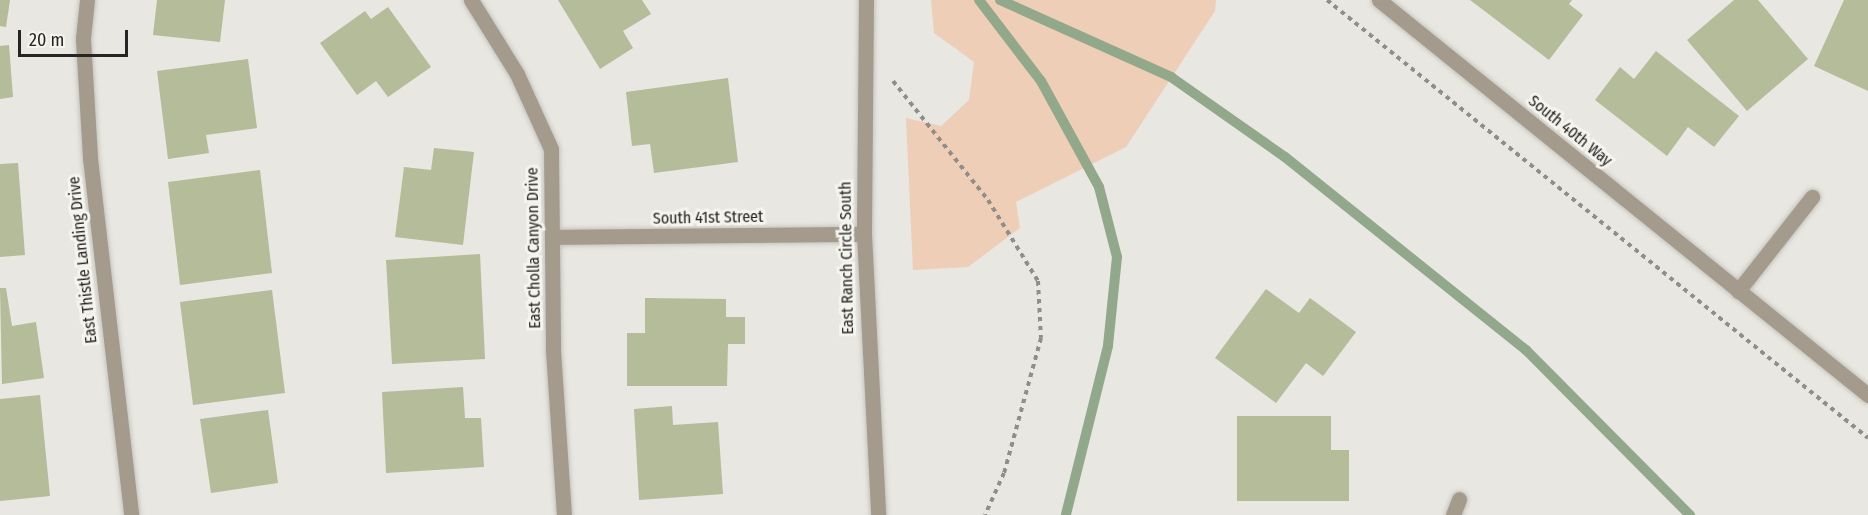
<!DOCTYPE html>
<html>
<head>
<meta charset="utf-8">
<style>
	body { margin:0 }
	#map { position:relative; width:1868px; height:515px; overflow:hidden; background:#e8e7e1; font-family:"Fira Sans Condensed",sans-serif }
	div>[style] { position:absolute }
	.green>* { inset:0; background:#eeceb7 }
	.stream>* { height:10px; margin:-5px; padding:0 5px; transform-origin:5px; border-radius:5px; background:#92a88a }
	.building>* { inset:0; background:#b4bc99 }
	.path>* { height:4px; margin-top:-2px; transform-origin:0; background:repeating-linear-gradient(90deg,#8f8e8a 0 4.5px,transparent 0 9px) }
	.roads { filter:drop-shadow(0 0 2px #c5c4bf) drop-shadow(0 0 2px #c5c4bf) }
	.minor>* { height:15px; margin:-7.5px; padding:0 7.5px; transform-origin:7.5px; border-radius:7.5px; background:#a49b8d }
	.tertiary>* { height:15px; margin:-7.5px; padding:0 7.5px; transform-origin:7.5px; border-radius:7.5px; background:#a49b8d }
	span { translate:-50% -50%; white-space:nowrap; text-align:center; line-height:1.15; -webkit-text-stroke:6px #f5f4ee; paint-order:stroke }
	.street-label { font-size:16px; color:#262523 }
	.scale { position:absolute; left:18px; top:30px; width:110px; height:27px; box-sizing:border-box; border:3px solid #262523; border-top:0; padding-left:8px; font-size:18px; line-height:21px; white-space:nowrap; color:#262523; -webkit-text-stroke:4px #f5f4ee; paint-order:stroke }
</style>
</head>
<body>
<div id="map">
	<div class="green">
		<i style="clip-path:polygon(931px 0,1216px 0,1215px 11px,1126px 147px,1016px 202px,1020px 228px,968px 267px,913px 270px,906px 118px,941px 126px,969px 100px,974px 62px,934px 33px)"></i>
	</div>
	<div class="stream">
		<i style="left:979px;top:0;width:102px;rotate:52.6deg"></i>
		<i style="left:1041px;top:81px;width:121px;rotate:61.3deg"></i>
		<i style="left:1099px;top:187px;width:72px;rotate:75.6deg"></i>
		<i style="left:1117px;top:257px;width:89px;rotate:95.8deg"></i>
		<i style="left:1108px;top:346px;width:174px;rotate:104deg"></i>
		<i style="left:1000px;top:0;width:188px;rotate:24.2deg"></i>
		<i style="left:1171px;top:77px;width:139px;rotate:35.1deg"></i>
		<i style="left:1285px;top:157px;width:309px;rotate:38.7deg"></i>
		<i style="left:1526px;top:350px;width:233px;rotate:45.2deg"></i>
	</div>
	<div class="building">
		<i style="clip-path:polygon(0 0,10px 0,6px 27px,0 26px)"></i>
		<i style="clip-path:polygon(157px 0,225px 0,220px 42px,153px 35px)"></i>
		<i style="clip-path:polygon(558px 0,642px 0,651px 14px,623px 31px,633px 48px,600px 69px)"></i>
		<i style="clip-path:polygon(1470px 0,1572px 0,1569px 4px,1583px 15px,1549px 60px)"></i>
		<i style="clip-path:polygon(1734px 0,1758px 0,1808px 59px,1747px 111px,1687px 40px)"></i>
		<i style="clip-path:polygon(1844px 0,1868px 0,1868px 91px,1814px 66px)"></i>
		<i style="clip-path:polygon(388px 7px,431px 67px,388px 97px,376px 81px,357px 95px,320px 43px,365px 11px,371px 19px)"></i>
		<i style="clip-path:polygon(9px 45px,13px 97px,0 99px,0 46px)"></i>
		<i style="clip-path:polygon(1656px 51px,1739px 116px,1714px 147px,1688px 127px,1667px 156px,1595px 100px,1620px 67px,1634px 79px)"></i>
		<i style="clip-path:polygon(248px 59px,257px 128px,206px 135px,209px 153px,168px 159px,157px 71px)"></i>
		<i style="clip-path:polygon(728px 78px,738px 162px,654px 173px,650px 144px,632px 146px,626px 92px)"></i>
		<i style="clip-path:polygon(434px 148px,474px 152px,463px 245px,395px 237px,404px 167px,431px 170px)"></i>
		<i style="clip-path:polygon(18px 163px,25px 255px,0 257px,0 164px)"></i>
		<i style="clip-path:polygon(260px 170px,272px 273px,180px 285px,168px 182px)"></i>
		<i style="clip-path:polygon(480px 254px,485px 359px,392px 364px,386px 260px)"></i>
		<i style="clip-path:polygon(0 288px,6px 288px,12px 326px,36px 322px,44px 378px,2px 384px)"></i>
		<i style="clip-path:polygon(1266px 289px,1299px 313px,1310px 298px,1356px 332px,1323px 376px,1306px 363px,1276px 403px,1215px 358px)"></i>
		<i style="clip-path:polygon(272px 290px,285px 393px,193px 405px,180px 302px)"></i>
		<i style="clip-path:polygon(645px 298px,726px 299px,726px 317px,745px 317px,745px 344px,728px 344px,727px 386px,627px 386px,627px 333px,645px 333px)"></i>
		<i style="clip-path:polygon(463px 387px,465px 418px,481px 418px,484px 467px,386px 473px,382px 392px)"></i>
		<i style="clip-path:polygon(40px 395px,50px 496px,0 501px,0 399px)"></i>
		<i style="clip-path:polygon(672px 406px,673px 425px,718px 422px,723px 494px,639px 500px,634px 409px)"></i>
		<i style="clip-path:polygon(268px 410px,278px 483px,211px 493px,200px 419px)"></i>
		<i style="clip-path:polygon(1237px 416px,1331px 416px,1331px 450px,1349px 450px,1349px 501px,1237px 501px)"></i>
	</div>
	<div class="path">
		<i style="left:1327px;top:0;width:696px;rotate:38.99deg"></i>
		<i style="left:893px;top:81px;width:152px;rotate:51.4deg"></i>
		<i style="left:988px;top:200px;width:95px;rotate:58.3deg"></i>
		<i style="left:1038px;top:281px;width:57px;rotate:87deg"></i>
		<i style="left:1041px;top:338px;width:140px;rotate:105.3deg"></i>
		<i style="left:1004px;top:473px;width:46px;rotate:114.3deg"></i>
	</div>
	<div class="roads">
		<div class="minor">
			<i style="left:87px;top:0;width:39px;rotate:96deg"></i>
			<i style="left:83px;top:39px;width:119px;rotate:86.6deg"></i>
			<i style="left:90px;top:158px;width:359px;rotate:83.4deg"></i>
			<i style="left:471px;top:0;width:87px;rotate:58.1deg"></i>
			<i style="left:517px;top:74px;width:82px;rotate:65.6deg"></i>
			<i style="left:551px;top:149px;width:201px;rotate:89.4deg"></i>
			<i style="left:553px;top:350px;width:165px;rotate:86.2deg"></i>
			<i style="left:1379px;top:0;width:629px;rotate:38.93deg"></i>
			<i style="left:552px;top:237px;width:312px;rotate:-0.6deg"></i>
			<i style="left:1738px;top:291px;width:120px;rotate:-51.8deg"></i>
			<i style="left:1453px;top:515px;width:17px;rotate:-69deg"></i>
		</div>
		<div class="tertiary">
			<i style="left:866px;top:0;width:234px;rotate:90.5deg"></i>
			<i style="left:864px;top:234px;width:281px;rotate:87.1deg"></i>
		</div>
	</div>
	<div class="street-label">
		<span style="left:1570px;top:131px;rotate:39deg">South 40th Way</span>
		<span style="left:708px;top:218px;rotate:-1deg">South 41st Street</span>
		<span style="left:534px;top:248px;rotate:-91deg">East Cholla Canyon Drive</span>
		<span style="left:847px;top:258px;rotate:-91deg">East Ranch Circle South</span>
		<span style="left:83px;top:260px;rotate:-96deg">East Thistle Landing Drive</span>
	</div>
	<div class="scale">20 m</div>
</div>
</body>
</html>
